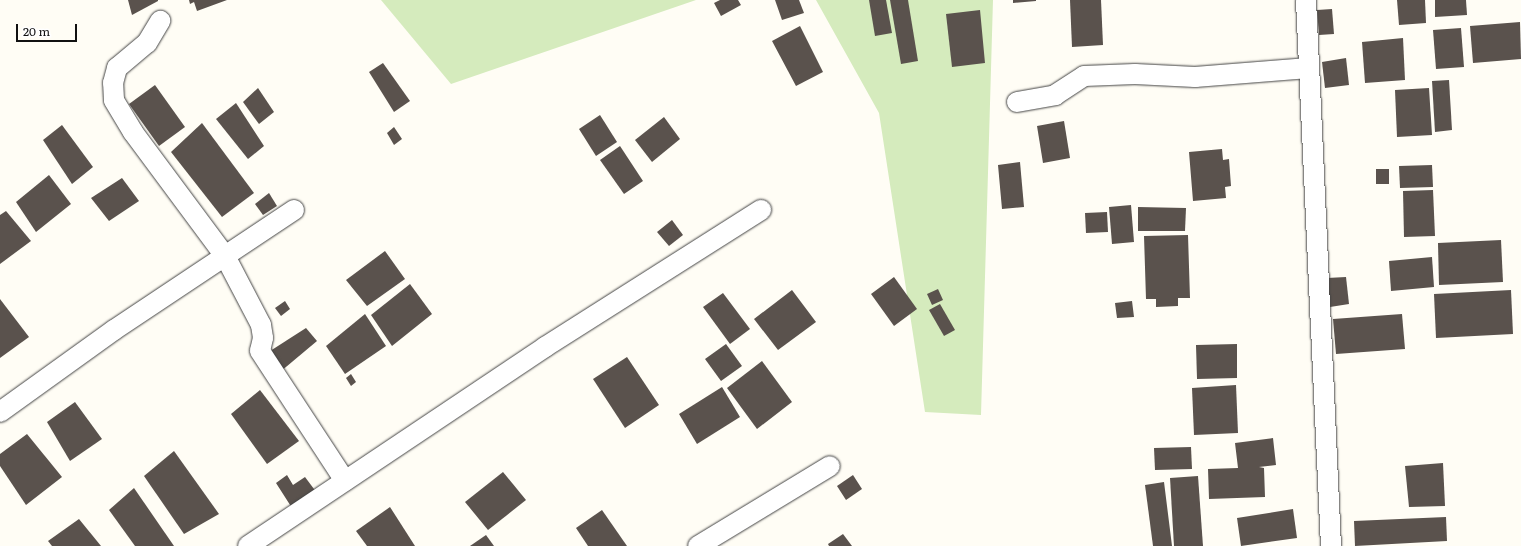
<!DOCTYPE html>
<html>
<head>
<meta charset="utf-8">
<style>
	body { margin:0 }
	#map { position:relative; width:1521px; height:546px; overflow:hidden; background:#fffdf5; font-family:Literata,serif }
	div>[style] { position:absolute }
	.green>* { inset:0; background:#d5ebbd }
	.building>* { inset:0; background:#5a524d }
	.roads { filter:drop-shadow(0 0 1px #444) drop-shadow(0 0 1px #444) }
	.minor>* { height:20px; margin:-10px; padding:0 10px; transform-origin:10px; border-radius:10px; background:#fff }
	span { translate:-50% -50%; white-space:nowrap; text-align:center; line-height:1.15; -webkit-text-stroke:4px #fff; paint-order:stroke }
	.scale { position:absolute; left:16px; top:24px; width:61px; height:18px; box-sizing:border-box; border:2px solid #111; border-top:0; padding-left:5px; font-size:12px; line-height:14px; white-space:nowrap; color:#111; -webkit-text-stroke:3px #fff; paint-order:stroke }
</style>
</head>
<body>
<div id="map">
	<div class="green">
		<i style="clip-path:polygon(381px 0,696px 0,451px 84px)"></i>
		<i style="clip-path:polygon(816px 0,993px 0,981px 415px,925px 412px,879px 113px)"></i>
	</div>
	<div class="building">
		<i style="clip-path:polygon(128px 0,158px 0,158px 1px,132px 15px)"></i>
		<i style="clip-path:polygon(189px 0,227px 0,197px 11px,194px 2px,190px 4px)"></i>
		<i style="clip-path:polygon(720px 0,738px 0,741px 5px,721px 16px,714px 3px)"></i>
		<i style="clip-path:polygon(775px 0,799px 0,804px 13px,782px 20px)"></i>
		<i style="clip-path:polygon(869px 0,886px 0,892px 33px,875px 36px)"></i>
		<i style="clip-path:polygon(890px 0,908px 0,918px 61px,901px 64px)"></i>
		<i style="clip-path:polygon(1013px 0,1036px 0,1036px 1px,1013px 3px)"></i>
		<i style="clip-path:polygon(1070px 0,1101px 0,1103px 45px,1072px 47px)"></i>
		<i style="clip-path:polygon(1397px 0,1425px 0,1426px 23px,1399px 25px)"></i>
		<i style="clip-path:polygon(1435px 0,1466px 0,1467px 15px,1435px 17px)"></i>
		<i style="clip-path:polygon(1332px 9px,1334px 34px,1319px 35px,1317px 10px)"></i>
		<i style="clip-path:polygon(980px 10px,985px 63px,952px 67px,946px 14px)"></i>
		<i style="clip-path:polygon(1520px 22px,1521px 59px,1473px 63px,1470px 26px)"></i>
		<i style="clip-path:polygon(800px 26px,823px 72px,796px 86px,772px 41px)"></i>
		<i style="clip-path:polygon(1461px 28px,1464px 67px,1436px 69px,1433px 30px)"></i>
		<i style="clip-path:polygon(1403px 38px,1405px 80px,1365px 83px,1362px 42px)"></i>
		<i style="clip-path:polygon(1346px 58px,1349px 85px,1325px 88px,1322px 62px)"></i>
		<i style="clip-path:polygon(383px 63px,410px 101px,394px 112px,369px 72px)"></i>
		<i style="clip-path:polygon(1449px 80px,1452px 130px,1435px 132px,1432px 81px)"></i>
		<i style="clip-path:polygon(155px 85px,185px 127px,159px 146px,129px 104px)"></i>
		<i style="clip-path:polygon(258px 88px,274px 112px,259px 124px,243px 102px)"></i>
		<i style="clip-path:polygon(1429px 88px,1432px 135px,1397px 137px,1395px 90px)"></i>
		<i style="clip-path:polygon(236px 103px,264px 146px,248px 159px,216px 119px)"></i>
		<i style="clip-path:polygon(600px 115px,617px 142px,596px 156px,579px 129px)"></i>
		<i style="clip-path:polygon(664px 117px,680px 139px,652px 162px,635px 140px)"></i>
		<i style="clip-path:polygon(1064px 121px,1070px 158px,1043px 163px,1037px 126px)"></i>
		<i style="clip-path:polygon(202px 123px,254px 193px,222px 217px,171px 152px)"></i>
		<i style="clip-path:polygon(62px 125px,93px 167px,72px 184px,43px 140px)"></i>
		<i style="clip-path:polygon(394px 127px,402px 139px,394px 145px,387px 133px)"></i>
		<i style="clip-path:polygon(620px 146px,643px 181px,624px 194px,600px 160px)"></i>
		<i style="clip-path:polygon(1222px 149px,1223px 160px,1229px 159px,1231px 186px,1225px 187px,1226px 198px,1193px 201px,1189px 152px)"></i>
		<i style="clip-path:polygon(1020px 162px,1024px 207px,1002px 209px,998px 165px)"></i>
		<i style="clip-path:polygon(1432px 165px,1433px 187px,1400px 188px,1399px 166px)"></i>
		<i style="clip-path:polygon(1376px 169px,1389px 169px,1389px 184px,1376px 184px)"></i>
		<i style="clip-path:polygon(49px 175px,71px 204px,36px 232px,16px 202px)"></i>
		<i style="clip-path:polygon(122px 178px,139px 201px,109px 221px,91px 198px)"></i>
		<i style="clip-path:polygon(1433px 190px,1435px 236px,1404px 237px,1403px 191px)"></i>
		<i style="clip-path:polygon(269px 193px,277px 206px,263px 215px,255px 204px)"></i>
		<i style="clip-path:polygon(1131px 205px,1134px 242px,1112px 244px,1109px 207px)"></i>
		<i style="clip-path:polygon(1138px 207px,1186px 208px,1185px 231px,1138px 231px)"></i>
		<i style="clip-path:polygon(6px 211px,31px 241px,0 264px,0 215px)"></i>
		<i style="clip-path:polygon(1107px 212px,1108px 232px,1086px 233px,1085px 213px)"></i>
		<i style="clip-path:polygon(672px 220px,683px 235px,669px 246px,657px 232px)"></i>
		<i style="clip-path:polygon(1188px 235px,1190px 298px,1178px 298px,1178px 306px,1156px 307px,1156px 299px,1146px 299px,1144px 236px)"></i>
		<i style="clip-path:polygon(1501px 240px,1503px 282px,1439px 285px,1438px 243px)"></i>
		<i style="clip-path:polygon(385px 251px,405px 279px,367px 306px,346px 280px)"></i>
		<i style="clip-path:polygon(1432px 257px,1434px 287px,1391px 291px,1389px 261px)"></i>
		<i style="clip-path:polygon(894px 277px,917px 309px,894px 326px,871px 294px)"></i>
		<i style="clip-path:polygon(1346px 277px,1349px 304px,1330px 307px,1327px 278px)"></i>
		<i style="clip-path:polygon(410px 284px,432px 314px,392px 346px,371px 315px)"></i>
		<i style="clip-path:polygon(938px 289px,943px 300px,932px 305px,927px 294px)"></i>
		<i style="clip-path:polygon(792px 290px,816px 322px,778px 350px,754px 319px)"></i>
		<i style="clip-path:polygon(1511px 290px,1513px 334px,1436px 338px,1434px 294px)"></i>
		<i style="clip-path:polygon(723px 293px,750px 329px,730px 344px,703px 307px)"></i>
		<i style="clip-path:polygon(0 299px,29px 337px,0 358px)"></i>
		<i style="clip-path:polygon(285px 301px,290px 309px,281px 316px,275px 308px)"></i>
		<i style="clip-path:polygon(1132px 301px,1134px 317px,1117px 318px,1115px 303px)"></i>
		<i style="clip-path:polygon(940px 304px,955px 330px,944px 336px,929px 310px)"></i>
		<i style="clip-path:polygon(365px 314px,386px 346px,345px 374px,326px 346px)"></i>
		<i style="clip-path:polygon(1402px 314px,1405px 349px,1336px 354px,1333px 319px)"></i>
		<i style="clip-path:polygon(306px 328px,317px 341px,280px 372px,267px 353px)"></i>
		<i style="clip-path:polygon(726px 344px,742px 366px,721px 381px,705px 359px)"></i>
		<i style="clip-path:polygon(1237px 344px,1237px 378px,1197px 379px,1196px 345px)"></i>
		<i style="clip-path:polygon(627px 357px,659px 405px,625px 428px,593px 379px)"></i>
		<i style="clip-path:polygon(762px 361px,792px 402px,757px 429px,727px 388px)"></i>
		<i style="clip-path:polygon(351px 374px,356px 382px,351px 386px,346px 378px)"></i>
		<i style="clip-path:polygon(1236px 385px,1238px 433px,1194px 435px,1192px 388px)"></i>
		<i style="clip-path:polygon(722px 387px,740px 417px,697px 444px,679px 414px)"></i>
		<i style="clip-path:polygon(260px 390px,299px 441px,267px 464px,231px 414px)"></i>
		<i style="clip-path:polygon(75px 402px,102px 439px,70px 461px,47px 422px)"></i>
		<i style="clip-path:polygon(27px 434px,62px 477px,26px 505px,0 466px,0 454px)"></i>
		<i style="clip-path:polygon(1273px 438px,1276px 465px,1259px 467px,1264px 468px,1265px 497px,1209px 499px,1208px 469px,1238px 468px,1235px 443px)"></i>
		<i style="clip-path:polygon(1191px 447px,1192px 469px,1155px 470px,1154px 448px)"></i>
		<i style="clip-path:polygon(174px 451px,219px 514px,184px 534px,144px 476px)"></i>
		<i style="clip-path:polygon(1443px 463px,1445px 506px,1409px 507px,1405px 466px)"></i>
		<i style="clip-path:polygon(503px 472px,526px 500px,488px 530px,465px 502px)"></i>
		<i style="clip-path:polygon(287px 475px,293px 485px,305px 477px,317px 493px,292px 508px,276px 483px)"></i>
		<i style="clip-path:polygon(853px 475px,862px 489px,846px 500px,837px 486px)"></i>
		<i style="clip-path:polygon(1198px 476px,1203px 546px,1174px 546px,1170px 478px)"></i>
		<i style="clip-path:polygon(1164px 482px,1172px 546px,1153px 546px,1145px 485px)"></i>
		<i style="clip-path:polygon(134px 488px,174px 546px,135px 546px,109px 510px)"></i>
		<i style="clip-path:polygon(390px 507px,415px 546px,367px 546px,356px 531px)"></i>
		<i style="clip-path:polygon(1293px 509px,1297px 538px,1241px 546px,1237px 518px)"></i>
		<i style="clip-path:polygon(602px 510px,627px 546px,588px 546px,576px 528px)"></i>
		<i style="clip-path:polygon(1446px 517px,1447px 541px,1355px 546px,1354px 521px)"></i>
		<i style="clip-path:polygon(79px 519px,101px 546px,52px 546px,48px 541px)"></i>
		<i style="clip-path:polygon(843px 534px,852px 546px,829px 546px,828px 544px)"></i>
		<i style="clip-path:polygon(486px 535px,494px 546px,470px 546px)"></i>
	</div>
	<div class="roads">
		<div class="minor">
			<i style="left:1306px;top:0;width:547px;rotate:87.38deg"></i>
			<i style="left:1017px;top:102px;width:39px;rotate:-10deg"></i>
			<i style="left:1055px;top:95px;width:35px;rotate:-33deg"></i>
			<i style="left:1084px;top:76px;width:51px;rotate:-2.2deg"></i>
			<i style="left:1135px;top:74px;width:60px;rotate:2.9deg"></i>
			<i style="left:1195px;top:77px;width:114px;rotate:-4.5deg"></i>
			<i style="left:294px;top:210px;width:83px;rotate:146.3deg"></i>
			<i style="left:225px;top:256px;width:78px;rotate:62.4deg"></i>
			<i style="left:261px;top:325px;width:13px;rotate:81deg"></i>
			<i style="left:263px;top:338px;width:13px;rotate:103deg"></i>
			<i style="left:260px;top:351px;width:155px;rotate:56.8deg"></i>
			<i style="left:0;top:412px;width:140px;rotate:-35.7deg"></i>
			<i style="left:114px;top:330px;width:133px;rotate:-33.7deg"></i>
			<i style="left:225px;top:256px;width:154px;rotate:-126.6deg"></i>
			<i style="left:133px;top:132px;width:37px;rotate:-121deg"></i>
			<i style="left:114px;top:100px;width:17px;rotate:-93deg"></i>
			<i style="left:113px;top:83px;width:16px;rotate:-75deg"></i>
			<i style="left:117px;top:68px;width:39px;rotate:-40deg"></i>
			<i style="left:147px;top:43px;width:26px;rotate:-59deg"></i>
			<i style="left:248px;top:546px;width:358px;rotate:-33.8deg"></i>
			<i style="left:545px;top:347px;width:256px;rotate:-32.4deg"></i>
			<i style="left:698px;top:546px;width:154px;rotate:-31.2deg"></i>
		</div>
	</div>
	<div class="scale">20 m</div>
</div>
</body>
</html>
